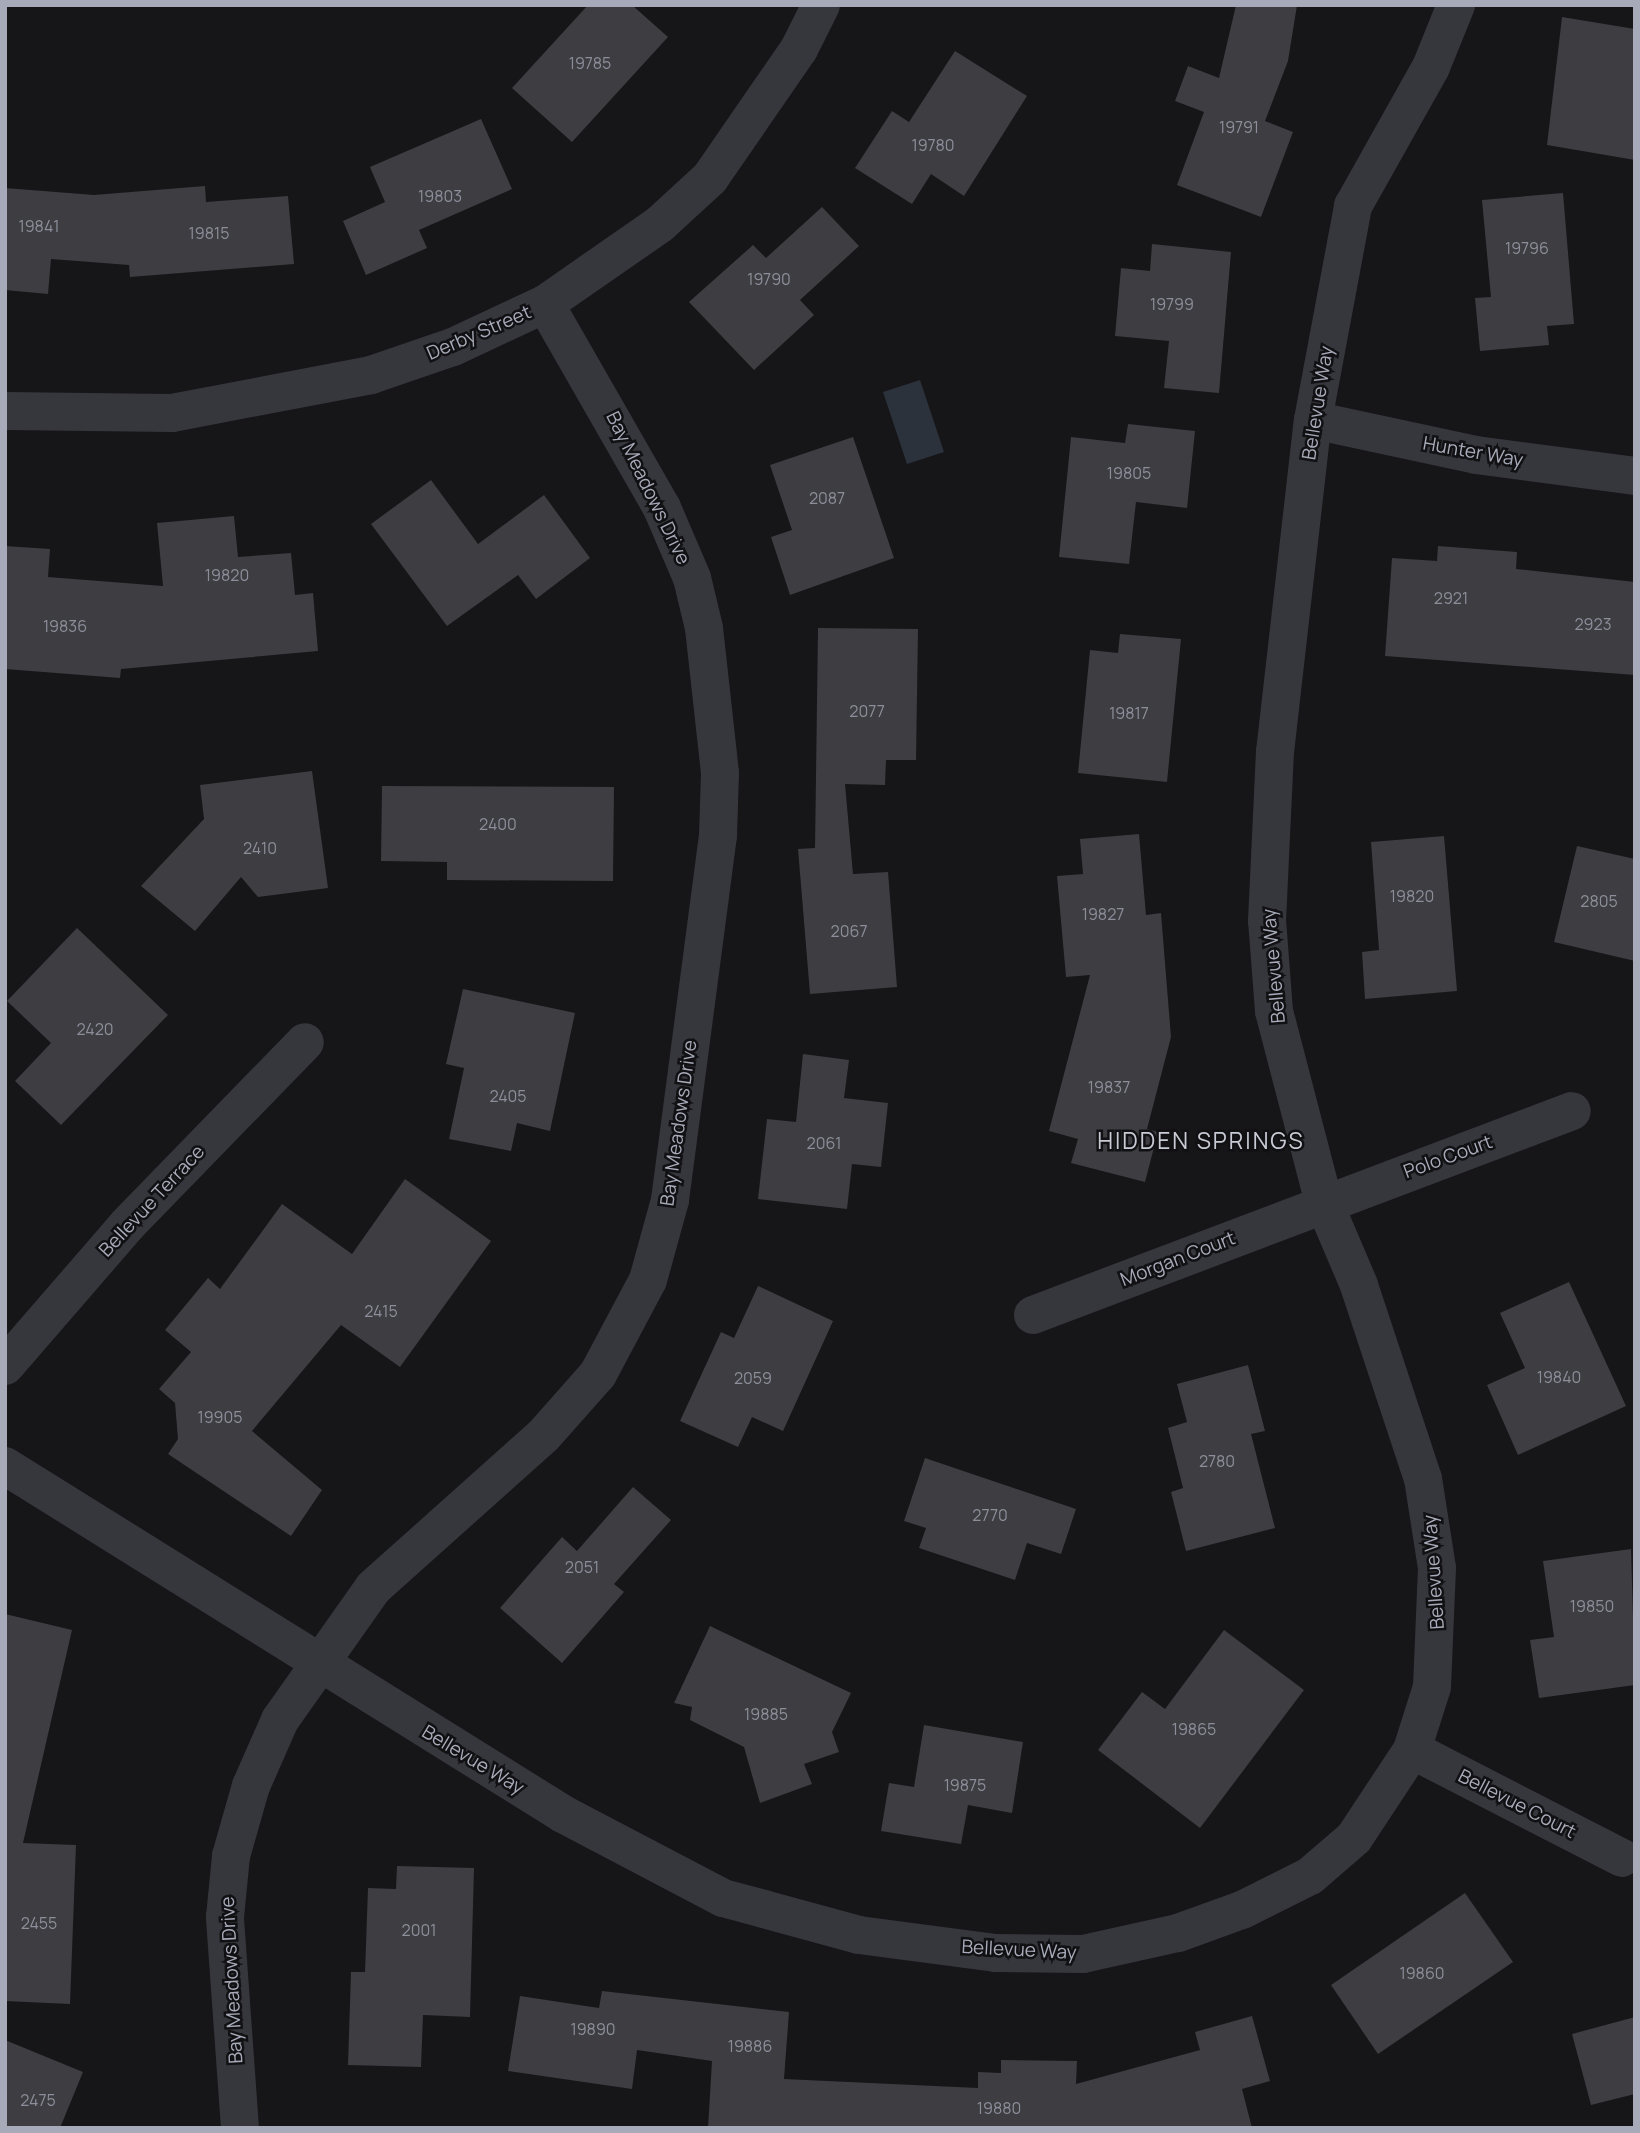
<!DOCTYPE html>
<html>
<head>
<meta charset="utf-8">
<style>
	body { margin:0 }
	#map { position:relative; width:1640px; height:2133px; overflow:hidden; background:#161518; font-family:Manrope,sans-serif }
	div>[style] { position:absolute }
	.water>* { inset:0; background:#2b323c }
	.building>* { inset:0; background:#3d3d42 }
	.minor>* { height:38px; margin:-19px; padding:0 19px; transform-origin:19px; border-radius:19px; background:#36363d }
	span { translate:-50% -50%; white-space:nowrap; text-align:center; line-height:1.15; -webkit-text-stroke:5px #111013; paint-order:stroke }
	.number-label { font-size:16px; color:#8c8f9a }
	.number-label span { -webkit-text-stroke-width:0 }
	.street-label { font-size:19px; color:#a7aab8 }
	.quarter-label { font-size:23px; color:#c8cad4; letter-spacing:2px }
	.frame { position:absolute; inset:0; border:7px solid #a7aab8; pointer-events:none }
</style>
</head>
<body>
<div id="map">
	<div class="water">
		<i style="clip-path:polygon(920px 380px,944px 452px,907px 464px,883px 392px)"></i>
	</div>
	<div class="building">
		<i style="clip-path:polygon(588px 5px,632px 5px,668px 37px,572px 142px,512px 88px)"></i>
		<i style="clip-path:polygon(1236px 5px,1297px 5px,1288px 61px,1265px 121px,1293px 132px,1261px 217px,1177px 185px,1204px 112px,1175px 101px,1188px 66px,1219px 78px)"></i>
		<i style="clip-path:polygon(1562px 17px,1635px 29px,1635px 160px,1547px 145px)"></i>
		<i style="clip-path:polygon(955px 51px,1027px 96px,964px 196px,931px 174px,912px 204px,855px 168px,892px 111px,909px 122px)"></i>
		<i style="clip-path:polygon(481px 119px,512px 189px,419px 230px,427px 248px,366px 275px,343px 221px,385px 202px,370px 167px)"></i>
		<i style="clip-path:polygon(205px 186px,206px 202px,288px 196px,294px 264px,130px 277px,129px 265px,51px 259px,48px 294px,5px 290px,5px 188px,94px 195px)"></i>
		<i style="clip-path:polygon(1563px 193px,1574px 324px,1547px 326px,1549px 345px,1480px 351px,1475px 298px,1491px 297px,1482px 200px)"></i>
		<i style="clip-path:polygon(822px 207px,859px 246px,800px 300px,814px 315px,754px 370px,689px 302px,753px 245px,766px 258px)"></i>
		<i style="clip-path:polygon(1152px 244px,1231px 252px,1219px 393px,1164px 388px,1169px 341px,1115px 336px,1121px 268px,1150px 271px)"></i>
		<i style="clip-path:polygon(1128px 424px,1195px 431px,1187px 508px,1136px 502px,1129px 564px,1059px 557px,1071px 437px,1125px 443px)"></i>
		<i style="clip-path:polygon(853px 437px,894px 558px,790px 595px,771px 537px,792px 530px,770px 465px)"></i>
		<i style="clip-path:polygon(431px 480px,478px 544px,544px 495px,590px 558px,536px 599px,518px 575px,447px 626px,371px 524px)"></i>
		<i style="clip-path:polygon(234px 516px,238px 557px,291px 553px,295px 595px,313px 593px,318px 651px,121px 669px,120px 678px,5px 669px,5px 546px,50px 549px,48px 577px,163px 586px,157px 523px)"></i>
		<i style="clip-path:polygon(1438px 546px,1517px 552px,1516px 569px,1635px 582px,1635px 675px,1385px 656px,1392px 558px,1437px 561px)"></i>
		<i style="clip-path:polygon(818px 628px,918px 629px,916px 760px,886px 760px,885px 785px,845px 784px,853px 874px,888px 872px,897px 987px,810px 994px,798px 849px,815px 848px)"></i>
		<i style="clip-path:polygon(1120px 634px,1181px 639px,1167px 782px,1078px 773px,1090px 650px,1118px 653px)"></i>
		<i style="clip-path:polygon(312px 771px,328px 888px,258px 897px,241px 877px,195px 931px,141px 886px,204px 819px,200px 785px)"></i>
		<i style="clip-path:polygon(382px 786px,614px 787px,613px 881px,447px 880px,447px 862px,381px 861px)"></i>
		<i style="clip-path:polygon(1139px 834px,1146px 915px,1161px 913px,1171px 1037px,1147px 1129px,1158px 1132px,1145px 1182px,1071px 1163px,1078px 1139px,1049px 1131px,1090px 975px,1066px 977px,1057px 876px,1083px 874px,1080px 839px)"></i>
		<i style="clip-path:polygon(1444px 836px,1457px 991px,1365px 999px,1362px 952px,1379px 950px,1371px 842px)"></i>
		<i style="clip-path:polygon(1577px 846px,1635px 859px,1635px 961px,1554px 942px)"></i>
		<i style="clip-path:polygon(77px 928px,168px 1015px,61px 1125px,15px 1081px,51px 1043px,7px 1001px)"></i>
		<i style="clip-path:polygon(463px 989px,575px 1013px,550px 1131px,517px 1123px,511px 1151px,449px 1139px,464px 1068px,446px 1064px)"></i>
		<i style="clip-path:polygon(803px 1054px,849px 1060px,844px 1098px,888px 1103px,881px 1167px,852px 1164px,847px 1209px,758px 1199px,767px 1119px,796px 1122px)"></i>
		<i style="clip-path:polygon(405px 1179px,491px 1241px,400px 1367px,341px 1325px,252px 1431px,322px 1490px,291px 1536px,168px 1454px,178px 1439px,175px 1403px,159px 1389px,191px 1352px,165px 1330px,208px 1278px,220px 1289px,282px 1204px,352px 1254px)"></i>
		<i style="clip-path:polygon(1569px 1282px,1626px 1406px,1518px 1455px,1487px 1385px,1525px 1368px,1500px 1313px)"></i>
		<i style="clip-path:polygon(758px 1286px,833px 1321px,783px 1431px,752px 1417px,738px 1447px,680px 1421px,721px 1332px,734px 1338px)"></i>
		<i style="clip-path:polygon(1248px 1365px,1265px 1431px,1251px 1434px,1275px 1528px,1186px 1551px,1171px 1492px,1183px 1488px,1168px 1428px,1187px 1422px,1177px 1384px)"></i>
		<i style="clip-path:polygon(925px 1458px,1076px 1509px,1061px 1554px,1027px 1543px,1015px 1580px,919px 1548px,926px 1528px,904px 1521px)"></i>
		<i style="clip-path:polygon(633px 1487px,671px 1520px,614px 1584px,624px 1592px,562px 1663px,500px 1608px,562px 1537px,577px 1551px)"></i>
		<i style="clip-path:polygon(1631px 1549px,1635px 1685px,1539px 1698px,1530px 1640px,1554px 1637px,1543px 1561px)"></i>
		<i style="clip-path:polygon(5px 1614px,72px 1630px,23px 1843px,76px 1845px,70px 2004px,5px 2001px)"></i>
		<i style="clip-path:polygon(710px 1626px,851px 1693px,832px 1732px,839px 1752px,804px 1764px,812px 1784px,760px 1803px,744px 1747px,690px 1720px,692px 1707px,674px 1703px)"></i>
		<i style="clip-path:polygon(1224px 1630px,1304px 1690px,1200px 1828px,1098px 1750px,1142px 1692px,1165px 1709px)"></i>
		<i style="clip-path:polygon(924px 1725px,1023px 1742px,1012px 1813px,968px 1805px,961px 1844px,881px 1831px,889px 1783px,914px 1787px)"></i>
		<i style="clip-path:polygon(397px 1866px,474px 1868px,470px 2017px,423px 2015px,421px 2067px,348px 2065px,351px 1972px,365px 1972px,368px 1888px,396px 1889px)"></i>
		<i style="clip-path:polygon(1465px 1893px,1513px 1962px,1378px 2054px,1331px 1985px)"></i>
		<i style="clip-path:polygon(602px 1991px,789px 2012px,784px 2079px,978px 2088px,978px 2072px,1001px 2073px,1001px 2060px,1077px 2061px,1076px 2084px,1200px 2050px,1195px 2032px,1252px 2016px,1270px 2081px,1242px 2089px,1252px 2128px,708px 2128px,712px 2061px,637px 2050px,632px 2089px,508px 2071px,520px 1996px,599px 2008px)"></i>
		<i style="clip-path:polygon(1635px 2017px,1635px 2094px,1591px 2105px,1572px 2034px)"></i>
		<i style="clip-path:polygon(5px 2040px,83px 2072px,60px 2128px,5px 2128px)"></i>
	</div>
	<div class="minor">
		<i style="left:5px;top:411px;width:167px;rotate:0.7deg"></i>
		<i style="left:172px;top:413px;width:203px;rotate:-10.8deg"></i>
		<i style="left:371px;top:375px;width:87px;rotate:-18.9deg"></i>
		<i style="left:453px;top:347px;width:102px;rotate:-25.1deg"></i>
		<i style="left:545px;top:304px;width:140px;rotate:-34.8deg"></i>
		<i style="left:660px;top:224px;width:68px;rotate:-42.6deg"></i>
		<i style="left:710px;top:178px;width:157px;rotate:-55.4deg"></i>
		<i style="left:799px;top:49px;width:49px;rotate:-63.4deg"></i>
		<i style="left:1313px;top:420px;width:167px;rotate:12.1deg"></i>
		<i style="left:1476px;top:455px;width:160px;rotate:7.5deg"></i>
		<i style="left:1033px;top:1315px;width:576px;rotate:-20.73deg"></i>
		<i style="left:5px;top:1366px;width:186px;rotate:-49.1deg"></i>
		<i style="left:127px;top:1225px;width:255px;rotate:-45.8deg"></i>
		<i style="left:5px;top:1466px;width:658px;rotate:31.95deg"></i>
		<i style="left:563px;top:1814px;width:181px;rotate:27.7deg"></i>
		<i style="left:723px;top:1898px;width:42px;rotate:15deg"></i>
		<i style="left:764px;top:1909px;width:98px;rotate:15.3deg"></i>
		<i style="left:859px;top:1935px;width:138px;rotate:7.5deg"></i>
		<i style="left:996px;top:1953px;width:87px;rotate:0.7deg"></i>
		<i style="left:1083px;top:1954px;width:97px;rotate:-12.5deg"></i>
		<i style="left:1178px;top:1933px;width:68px;rotate:-19.8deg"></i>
		<i style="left:1242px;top:1910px;width:76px;rotate:-26.6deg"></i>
		<i style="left:1310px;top:1876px;width:58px;rotate:-40.8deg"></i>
		<i style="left:1354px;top:1838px;width:105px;rotate:-56.6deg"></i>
		<i style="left:1412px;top:1750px;width:66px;rotate:-72.4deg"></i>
		<i style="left:1432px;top:1687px;width:119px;rotate:-87.6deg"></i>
		<i style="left:1437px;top:1568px;width:90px;rotate:-98.9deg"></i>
		<i style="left:1423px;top:1479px;width:204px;rotate:-108.3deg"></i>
		<i style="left:1359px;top:1285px;width:89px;rotate:-113.1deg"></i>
		<i style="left:1324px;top:1203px;width:198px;rotate:-104.6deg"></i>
		<i style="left:1274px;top:1011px;width:90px;rotate:-94.4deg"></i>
		<i style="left:1267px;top:921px;width:169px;rotate:-87.3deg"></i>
		<i style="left:1275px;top:752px;width:334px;rotate:-83.5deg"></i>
		<i style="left:1313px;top:420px;width:218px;rotate:-79.4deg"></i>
		<i style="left:1353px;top:206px;width:159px;rotate:-60.7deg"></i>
		<i style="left:1431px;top:67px;width:67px;rotate:-68deg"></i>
		<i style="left:1412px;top:1750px;width:236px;rotate:27.2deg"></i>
		<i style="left:240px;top:2128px;width:212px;rotate:-94.1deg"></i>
		<i style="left:225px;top:1917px;width:61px;rotate:-84.4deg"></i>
		<i style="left:231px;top:1856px;width:73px;rotate:-74.1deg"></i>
		<i style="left:251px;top:1786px;width:72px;rotate:-66.3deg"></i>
		<i style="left:280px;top:1720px;width:161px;rotate:-54.8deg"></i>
		<i style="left:373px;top:1588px;width:229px;rotate:-41.8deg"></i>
		<i style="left:544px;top:1435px;width:81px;rotate:-48.5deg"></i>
		<i style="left:598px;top:1374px;width:106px;rotate:-62deg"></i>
		<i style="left:648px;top:1280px;width:83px;rotate:-74.6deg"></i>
		<i style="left:670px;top:1200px;width:367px;rotate:-82.5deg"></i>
		<i style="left:718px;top:836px;width:63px;rotate:-88.2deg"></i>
		<i style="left:720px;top:773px;width:146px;rotate:-96.3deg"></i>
		<i style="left:704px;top:628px;width:51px;rotate:-103.5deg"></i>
		<i style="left:692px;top:578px;width:76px;rotate:-113.2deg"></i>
		<i style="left:662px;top:508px;width:235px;rotate:-119.8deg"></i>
	</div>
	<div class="number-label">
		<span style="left:590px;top:63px">19785</span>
		<span style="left:1239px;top:127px">19791</span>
		<span style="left:933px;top:145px">19780</span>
		<span style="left:440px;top:196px">19803</span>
		<span style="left:39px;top:226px">19841</span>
		<span style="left:209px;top:233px">19815</span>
		<span style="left:1527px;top:248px">19796</span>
		<span style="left:769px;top:279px">19790</span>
		<span style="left:1172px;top:304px">19799</span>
		<span style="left:1129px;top:473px">19805</span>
		<span style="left:827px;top:498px">2087</span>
		<span style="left:227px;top:575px">19820</span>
		<span style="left:1451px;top:598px">2921</span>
		<span style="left:1593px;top:624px">2923</span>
		<span style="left:65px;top:626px">19836</span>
		<span style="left:867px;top:711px">2077</span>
		<span style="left:1129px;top:713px">19817</span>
		<span style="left:498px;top:824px">2400</span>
		<span style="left:260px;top:848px">2410</span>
		<span style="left:1412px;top:896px">19820</span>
		<span style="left:1599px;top:901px">2805</span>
		<span style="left:1103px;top:914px">19827</span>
		<span style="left:849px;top:931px">2067</span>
		<span style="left:95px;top:1029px">2420</span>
		<span style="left:1109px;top:1087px">19837</span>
		<span style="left:508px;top:1096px">2405</span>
		<span style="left:824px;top:1143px">2061</span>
		<span style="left:381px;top:1311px">2415</span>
		<span style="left:1559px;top:1377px">19840</span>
		<span style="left:753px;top:1378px">2059</span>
		<span style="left:220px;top:1417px">19905</span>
		<span style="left:1217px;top:1461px">2780</span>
		<span style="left:990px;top:1515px">2770</span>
		<span style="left:582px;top:1567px">2051</span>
		<span style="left:1592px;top:1606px">19850</span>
		<span style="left:766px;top:1714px">19885</span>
		<span style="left:1194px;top:1729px">19865</span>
		<span style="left:965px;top:1785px">19875</span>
		<span style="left:39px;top:1923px">2455</span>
		<span style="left:419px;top:1930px">2001</span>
		<span style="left:1422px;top:1973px">19860</span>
		<span style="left:593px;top:2029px">19890</span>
		<span style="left:750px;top:2046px">19886</span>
		<span style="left:38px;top:2100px">2475</span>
		<span style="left:999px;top:2108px">19880</span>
	</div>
	<div class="street-label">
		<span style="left:479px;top:333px;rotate:-23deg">Derby Street</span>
		<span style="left:1318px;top:403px;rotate:-81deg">Bellevue Way</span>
		<span style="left:1473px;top:452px;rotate:10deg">Hunter Way</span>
		<span style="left:648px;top:488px;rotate:64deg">Bay Meadows Drive</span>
		<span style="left:1274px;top:966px;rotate:-95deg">Bellevue Way</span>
		<span style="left:679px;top:1123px;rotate:-82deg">Bay Meadows Drive</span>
		<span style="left:1448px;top:1157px;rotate:-20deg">Polo Court</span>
		<span style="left:152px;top:1201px;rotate:-47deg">Bellevue Terrace</span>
		<span style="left:1178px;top:1259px;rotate:-21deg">Morgan Court</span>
		<span style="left:1434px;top:1572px;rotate:-94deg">Bellevue Way</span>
		<span style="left:473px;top:1760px;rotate:31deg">Bellevue Way</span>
		<span style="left:1517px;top:1804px;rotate:27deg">Bellevue Court</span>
		<span style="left:1019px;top:1950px;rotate:3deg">Bellevue Way</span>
		<span style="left:232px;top:1980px;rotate:-93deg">Bay Meadows Drive</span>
	</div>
	<div class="quarter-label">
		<span style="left:1201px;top:1140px">HIDDEN SPRINGS</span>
	</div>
	<div class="frame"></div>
</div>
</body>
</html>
